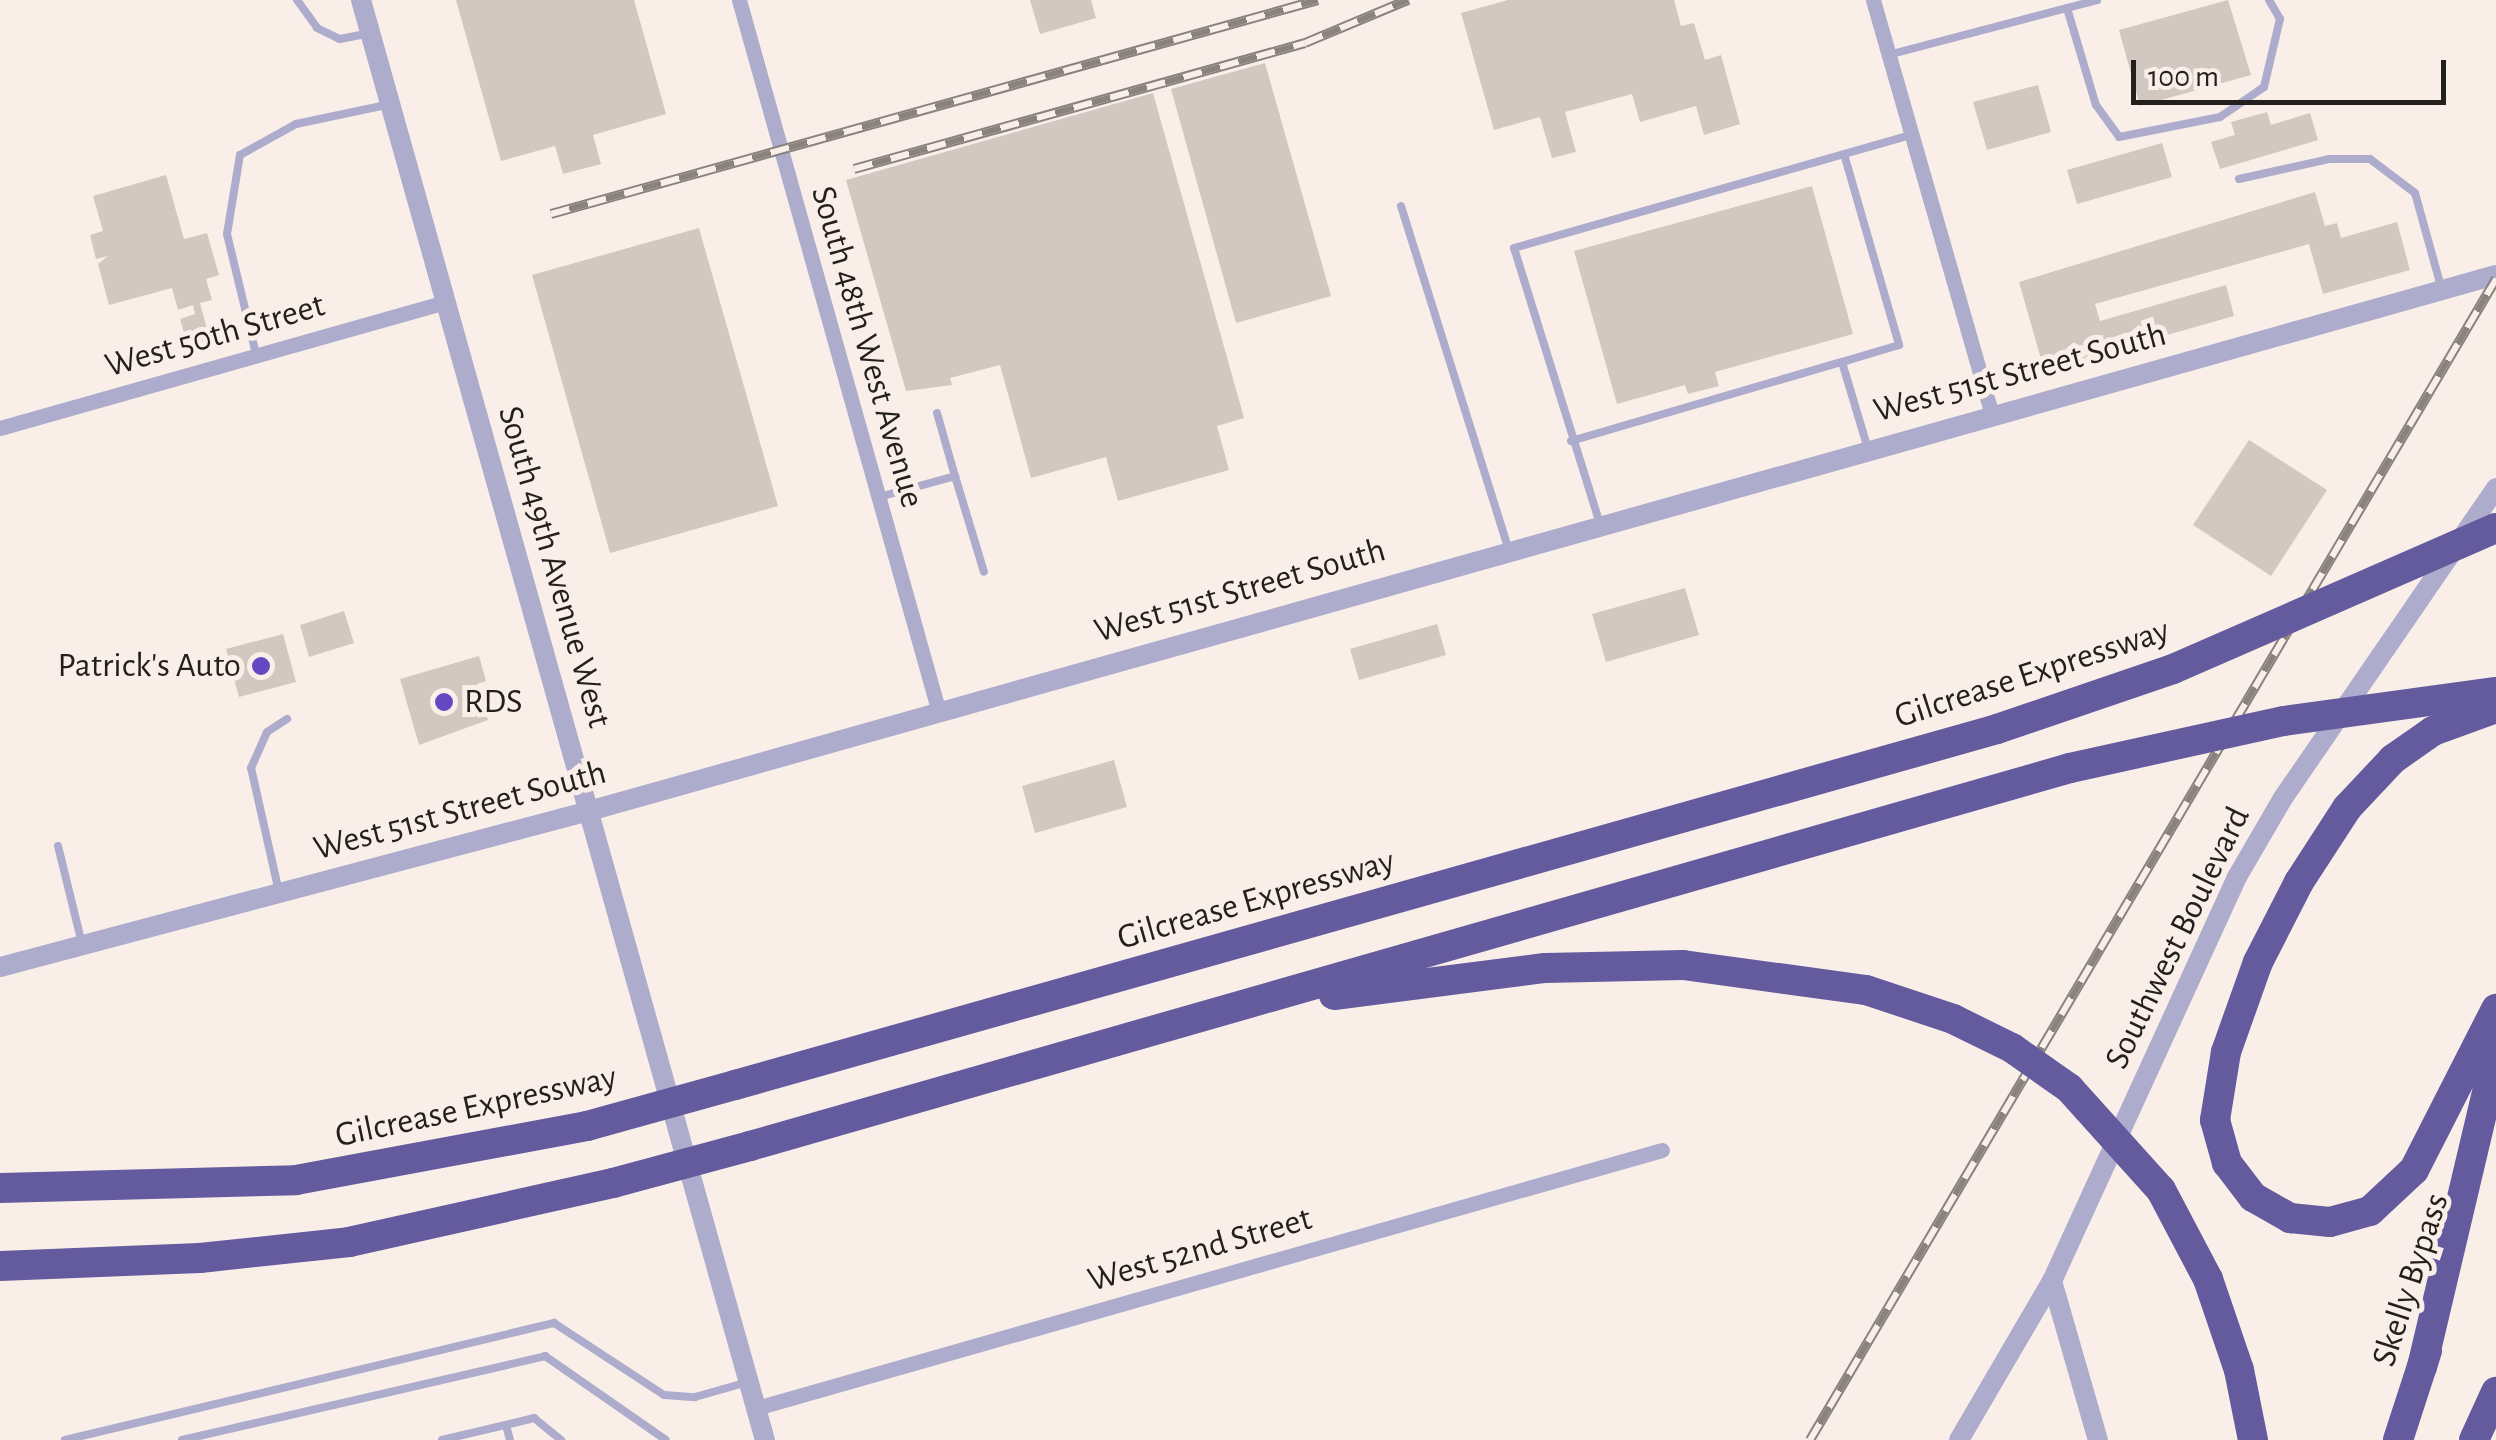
<!DOCTYPE html>
<html>
<head>
<meta charset="utf-8">
<style>
	body { margin:0 }
	#map { position:relative; width:2496px; height:1440px; overflow:hidden; background:#faefe8; font-family:"Alegreya Sans",sans-serif }
	div>[style] { position:absolute }
	.building>* { inset:0; background:#d2c8c1 }
	.service>* { height:8px; margin:-4px; padding:0 4px; transform-origin:4px; border-radius:4px; background:#aeaccd }
	.minor>* { height:15px; margin:-7.5px; padding:0 7.5px; transform-origin:7.5px; border-radius:7.5px; background:#aeaccd }
	.tertiary>* { height:20px; margin:-10px; padding:0 10px; transform-origin:10px; border-radius:10px; background:#aeaccd }
	.motorway>* { height:30px; margin:-15px; padding:0 15px; transform-origin:15px; border-radius:15px; background:#645b9f }
	.rail>* { height:10px; margin-top:-5px; transform-origin:0; background:repeating-linear-gradient(90deg,#faefe8 0 19px,#89827e 0 38px); box-sizing:border-box; border-block:2px solid #89827e }
	.motorway-bridge>* { height:30px; margin:-15px; padding:0 15px; transform-origin:15px; border-radius:15px; background:#645b9f }
	.dots>* { width:28px; height:28px; translate:-50% -50%; box-sizing:border-box; border:5px solid #faefe8; border-radius:50% }
	span { translate:-50% -50%; white-space:nowrap; text-align:center; line-height:1.15; -webkit-text-stroke:10px #faefe8; paint-order:stroke }
	.street-label { font-size:35px; color:#231f1d }
	.poi-label { font-size:35px; color:#231f1d }
	.right { translate:-100% -50%; text-align:right }
	.left { translate:0 -50%; text-align:left }
	.scale { position:absolute; left:2131px; top:60px; width:315px; height:45px; box-sizing:border-box; border:5px solid #231f1d; border-top:0; padding-left:12px; font-size:30px; line-height:35px; white-space:nowrap; color:#231f1d; -webkit-text-stroke:8px #faefe8; paint-order:stroke }
</style>
</head>
<body>
<div id="map">
	<div class="building">
		<i style="clip-path:polygon(456px 0,634px 0,666px 114px,593px 135px,601px 164px,563px 174px,555px 146px,501px 161px)"></i>
		<i style="clip-path:polygon(1030px 0,1091px 0,1096px 18px,1040px 34px)"></i>
		<i style="clip-path:polygon(1508px 0,1674px 0,1681px 26px,1694px 23px,1705px 60px,1721px 55px,1740px 124px,1704px 135px,1696px 106px,1640px 122px,1632px 94px,1565px 112px,1576px 152px,1552px 158px,1540px 117px,1494px 130px,1461px 13px)"></i>
		<i style="clip-path:polygon(2228px 0,2251px 75px,2140px 106px,2119px 30px)"></i>
		<i style="clip-path:polygon(1265px 63px,1331px 296px,1236px 323px,1171px 89px)"></i>
		<i style="clip-path:polygon(2038px 85px,2051px 132px,1987px 150px,1973px 102px)"></i>
		<i style="clip-path:polygon(1153px 93px,1244px 418px,1217px 426px,1229px 470px,1118px 501px,1106px 457px,1031px 478px,1000px 365px,950px 378px,952px 385px,906px 391px,846px 180px)"></i>
		<i style="clip-path:polygon(2267px 112px,2271px 125px,2310px 113px,2318px 140px,2220px 169px,2211px 142px,2235px 135px,2231px 122px)"></i>
		<i style="clip-path:polygon(2162px 143px,2172px 177px,2077px 204px,2067px 170px)"></i>
		<i style="clip-path:polygon(166px 175px,184px 239px,207px 233px,219px 275px,206px 279px,212px 300px,200px 303px,210px 340px,188px 346px,180px 319px,195px 314px,193px 305px,178px 310px,172px 288px,109px 305px,98px 264px,108px 256px,96px 259px,90px 235px,103px 231px,93px 196px)"></i>
		<i style="clip-path:polygon(1812px 186px,1853px 334px,1715px 372px,1719px 386px,1688px 394px,1685px 385px,1617px 404px,1574px 251px)"></i>
		<i style="clip-path:polygon(2315px 192px,2325px 226px,2337px 223px,2341px 238px,2397px 222px,2410px 270px,2323px 294px,2309px 244px,2095px 304px,2100px 321px,2226px 285px,2234px 316px,2044px 370px,2019px 282px)"></i>
		<i style="clip-path:polygon(699px 228px,778px 506px,610px 553px,532px 275px)"></i>
		<i style="clip-path:polygon(2249px 440px,2327px 490px,2271px 576px,2193px 525px)"></i>
		<i style="clip-path:polygon(1685px 588px,1699px 635px,1606px 662px,1592px 614px)"></i>
		<i style="clip-path:polygon(344px 611px,354px 643px,309px 657px,300px 625px)"></i>
		<i style="clip-path:polygon(1437px 624px,1446px 655px,1359px 680px,1350px 649px)"></i>
		<i style="clip-path:polygon(283px 634px,296px 682px,239px 697px,226px 649px)"></i>
		<i style="clip-path:polygon(479px 656px,486px 681px,477px 684px,488px 720px,419px 745px,400px 679px)"></i>
		<i style="clip-path:polygon(1114px 760px,1127px 807px,1035px 833px,1022px 786px)"></i>
	</div>
	<div class="service">
		<i style="left:297px;top:0;width:34px;rotate:54deg"></i>
		<i style="left:317px;top:28px;width:25px;rotate:26deg"></i>
		<i style="left:340px;top:39px;width:26px;rotate:-11deg"></i>
		<i style="left:2067px;top:8px;width:101px;rotate:73.4deg"></i>
		<i style="left:2096px;top:105px;width:39px;rotate:54deg"></i>
		<i style="left:2119px;top:137px;width:103px;rotate:-11.2deg"></i>
		<i style="left:2220px;top:117px;width:53px;rotate:-34.3deg"></i>
		<i style="left:2264px;top:87px;width:70px;rotate:-76.8deg"></i>
		<i style="left:2280px;top:19px;width:22px;rotate:-120deg"></i>
		<i style="left:1888px;top:55px;width:216px;rotate:-14.7deg"></i>
		<i style="left:1844px;top:154px;width:199px;rotate:73.9deg"></i>
		<i style="left:1899px;top:345px;width:59px;rotate:163.4deg"></i>
		<i style="left:1842px;top:362px;width:91px;rotate:73.4deg"></i>
		<i style="left:2239px;top:179px;width:92px;rotate:-12.5deg"></i>
		<i style="left:2329px;top:159px;width:41px"></i>
		<i style="left:2370px;top:159px;width:56px;rotate:37.1deg"></i>
		<i style="left:2415px;top:193px;width:98px;rotate:74.5deg"></i>
		<i style="left:1401px;top:206px;width:361px;rotate:72.6deg"></i>
		<i style="left:256px;top:354px;width:123px;rotate:-103.6deg"></i>
		<i style="left:227px;top:234px;width:80px;rotate:-80.7deg"></i>
		<i style="left:240px;top:155px;width:64px;rotate:-29deg"></i>
		<i style="left:296px;top:124px;width:92px;rotate:-11.9deg"></i>
		<i style="left:937px;top:413px;width:66px;rotate:74.1deg"></i>
		<i style="left:1571px;top:441px;width:282px;rotate:-16.3deg"></i>
		<i style="left:879px;top:497px;width:79px;rotate:-15.4deg"></i>
		<i style="left:955px;top:476px;width:100px;rotate:73.2deg"></i>
		<i style="left:1600px;top:524px;width:289px;rotate:-107.3deg"></i>
		<i style="left:1514px;top:248px;width:412px;rotate:-15.9deg"></i>
		<i style="left:58px;top:846px;width:101px;rotate:76.2deg"></i>
		<i style="left:279px;top:892px;width:127px;rotate:-102.7deg"></i>
		<i style="left:251px;top:768px;width:39px;rotate:-66deg"></i>
		<i style="left:267px;top:732px;width:24px;rotate:-33deg"></i>
		<i style="left:506px;top:1425px;width:16px;rotate:75deg"></i>
		<i style="left:65px;top:1440px;width:503px;rotate:-13.46deg"></i>
		<i style="left:554px;top:1323px;width:131px;rotate:33.2deg"></i>
		<i style="left:664px;top:1395px;width:31px;rotate:4deg"></i>
		<i style="left:695px;top:1397px;width:55px;rotate:-15.8deg"></i>
		<i style="left:182px;top:1440px;width:373px;rotate:-13deg"></i>
		<i style="left:545px;top:1356px;width:147px;rotate:34.8deg"></i>
		<i style="left:442px;top:1440px;width:95px;rotate:-13.4deg"></i>
		<i style="left:534px;top:1418px;width:35px;rotate:39deg"></i>
	</div>
	<div class="minor">
		<i style="left:739px;top:0;width:736px;rotate:74.32deg"></i>
		<i style="left:1873px;top:0;width:431px;rotate:74deg"></i>
		<i style="left:0;top:428px;width:463px;rotate:-15.8deg"></i>
		<i style="left:756px;top:1408px;width:942px;rotate:-15.9deg"></i>
	</div>
	<div class="tertiary">
		<i style="left:361px;top:0;width:1496px;rotate:74.33deg"></i>
		<i style="left:0;top:967px;width:609px;rotate:-14.83deg"></i>
		<i style="left:589px;top:811px;width:1981px;rotate:-15.7deg"></i>
		<i style="left:2052px;top:1281px;width:166px;rotate:73.9deg"></i>
		<i style="left:1959px;top:1440px;width:184px;rotate:-59.7deg"></i>
		<i style="left:2052px;top:1281px;width:444px;rotate:-65.4deg"></i>
		<i style="left:2237px;top:877px;width:91px;rotate:-59.8deg"></i>
		<i style="left:2283px;top:798px;width:376px;rotate:-55.5deg"></i>
	</div>
	<div class="motorway">
		<i style="left:2496px;top:708px;width:67px;rotate:159.9deg"></i>
		<i style="left:2433px;top:731px;width:49px;rotate:145deg"></i>
		<i style="left:2393px;top:759px;width:67px;rotate:133.2deg"></i>
		<i style="left:2347px;top:808px;width:88px;rotate:123deg"></i>
		<i style="left:2299px;top:882px;width:90px;rotate:117.1deg"></i>
		<i style="left:2258px;top:962px;width:96px;rotate:109.6deg"></i>
		<i style="left:2226px;top:1052px;width:69px;rotate:99.2deg"></i>
		<i style="left:2215px;top:1120px;width:45px;rotate:74.4deg"></i>
		<i style="left:2227px;top:1163px;width:43px;rotate:52.6deg"></i>
		<i style="left:2253px;top:1197px;width:43px;rotate:29.6deg"></i>
		<i style="left:2290px;top:1218px;width:40px;rotate:5.7deg"></i>
		<i style="left:2330px;top:1222px;width:41px;rotate:-15.4deg"></i>
		<i style="left:2370px;top:1211px;width:60px;rotate:-43deg"></i>
		<i style="left:2414px;top:1170px;width:181px;rotate:-63deg"></i>
		<i style="left:1334px;top:995px;width:213px;rotate:-7.3deg"></i>
		<i style="left:1545px;top:968px;width:138px;rotate:-1.2deg"></i>
		<i style="left:1683px;top:965px;width:185px;rotate:7.8deg"></i>
		<i style="left:1866px;top:990px;width:92px;rotate:18.4deg"></i>
		<i style="left:735px;top:1085px;width:1311px;rotate:-15.75deg"></i>
		<i style="left:1997px;top:729px;width:186px;rotate:-18.8deg"></i>
		<i style="left:750px;top:1146px;width:1373px;rotate:-15.98deg"></i>
		<i style="left:0;top:1188px;width:296px;rotate:-1.5deg"></i>
		<i style="left:296px;top:1180px;width:296px;rotate:-10.5deg"></i>
		<i style="left:2161px;top:1190px;width:101px;rotate:62.2deg"></i>
		<i style="left:2208px;top:1279px;width:96px;rotate:71.2deg"></i>
		<i style="left:2239px;top:1370px;width:71px;rotate:78.7deg"></i>
		<i style="left:0;top:1266px;width:200px;rotate:-2.3deg"></i>
		<i style="left:200px;top:1258px;width:150px;rotate:-6.1deg"></i>
		<i style="left:349px;top:1242px;width:271px;rotate:-12.6deg"></i>
		<i style="left:2422px;top:1367px;width:322px;rotate:-76.7deg"></i>
		<i style="left:2398px;top:1440px;width:94px;rotate:-72deg"></i>
		<i style="left:2474px;top:1440px;width:53px;rotate:-65.4deg"></i>
	</div>
	<div class="rail">
		<i style="left:854px;top:169px;width:468px;rotate:-15.6deg"></i>
		<i style="left:1305px;top:43px;width:112px;rotate:-22.7deg"></i>
		<i style="left:551px;top:214px;width:796px;rotate:-15.59deg"></i>
		<i style="left:1810px;top:1440px;width:1349px;rotate:-59.42deg"></i>
	</div>
	<div class="motorway-bridge">
		<i style="left:2173px;top:669px;width:352px;rotate:-23.6deg"></i>
		<i style="left:2070px;top:768px;width:219px;rotate:-12.4deg"></i>
		<i style="left:2284px;top:721px;width:214px;rotate:-7.8deg"></i>
		<i style="left:1953px;top:1019px;width:66px;rotate:26.2deg"></i>
		<i style="left:2012px;top:1048px;width:70px;rotate:35.1deg"></i>
		<i style="left:2069px;top:1088px;width:137px;rotate:48deg"></i>
		<i style="left:587px;top:1126px;width:154px;rotate:-15.5deg"></i>
		<i style="left:613px;top:1183px;width:142px;rotate:-15.1deg"></i>
	</div>
	<div class="dots">
		<i style="left:261px;top:666px;background:#6349c1"></i>
		<i style="left:444px;top:702px;background:#6349c1"></i>
	</div>
	<div class="street-label">
		<span style="left:215px;top:336px;rotate:-16deg">West 50th Street</span>
		<span style="left:867px;top:347px;rotate:74deg">South 48th West Avenue</span>
		<span style="left:2020px;top:373px;rotate:-15deg">West 51st Street South</span>
		<span style="left:554px;top:567px;rotate:74deg">South 49th Avenue West</span>
		<span style="left:1240px;top:591px;rotate:-16deg">West 51st Street South</span>
		<span style="left:2032px;top:674px;rotate:-18deg">Gilcrease Expressway</span>
		<span style="left:460px;top:811px;rotate:-15deg">West 51st Street South</span>
		<span style="left:1256px;top:900px;rotate:-16deg">Gilcrease Expressway</span>
		<span style="left:2178px;top:938px;rotate:-64deg">Southwest Boulevard</span>
		<span style="left:476px;top:1107px;rotate:-12deg">Gilcrease Expressway</span>
		<span style="left:1200px;top:1250px;rotate:-16deg">West 52nd Street</span>
		<span style="left:2411px;top:1280px;rotate:-72deg">Skelly Bypass</span>
	</div>
	<div class="poi-label">
		<span class="right" style="left:241px;top:666px">Patrick's Auto</span>
		<span class="left" style="left:464px;top:702px">RDS</span>
	</div>
	<div class="scale">100 m</div>
</div>
</body>
</html>
